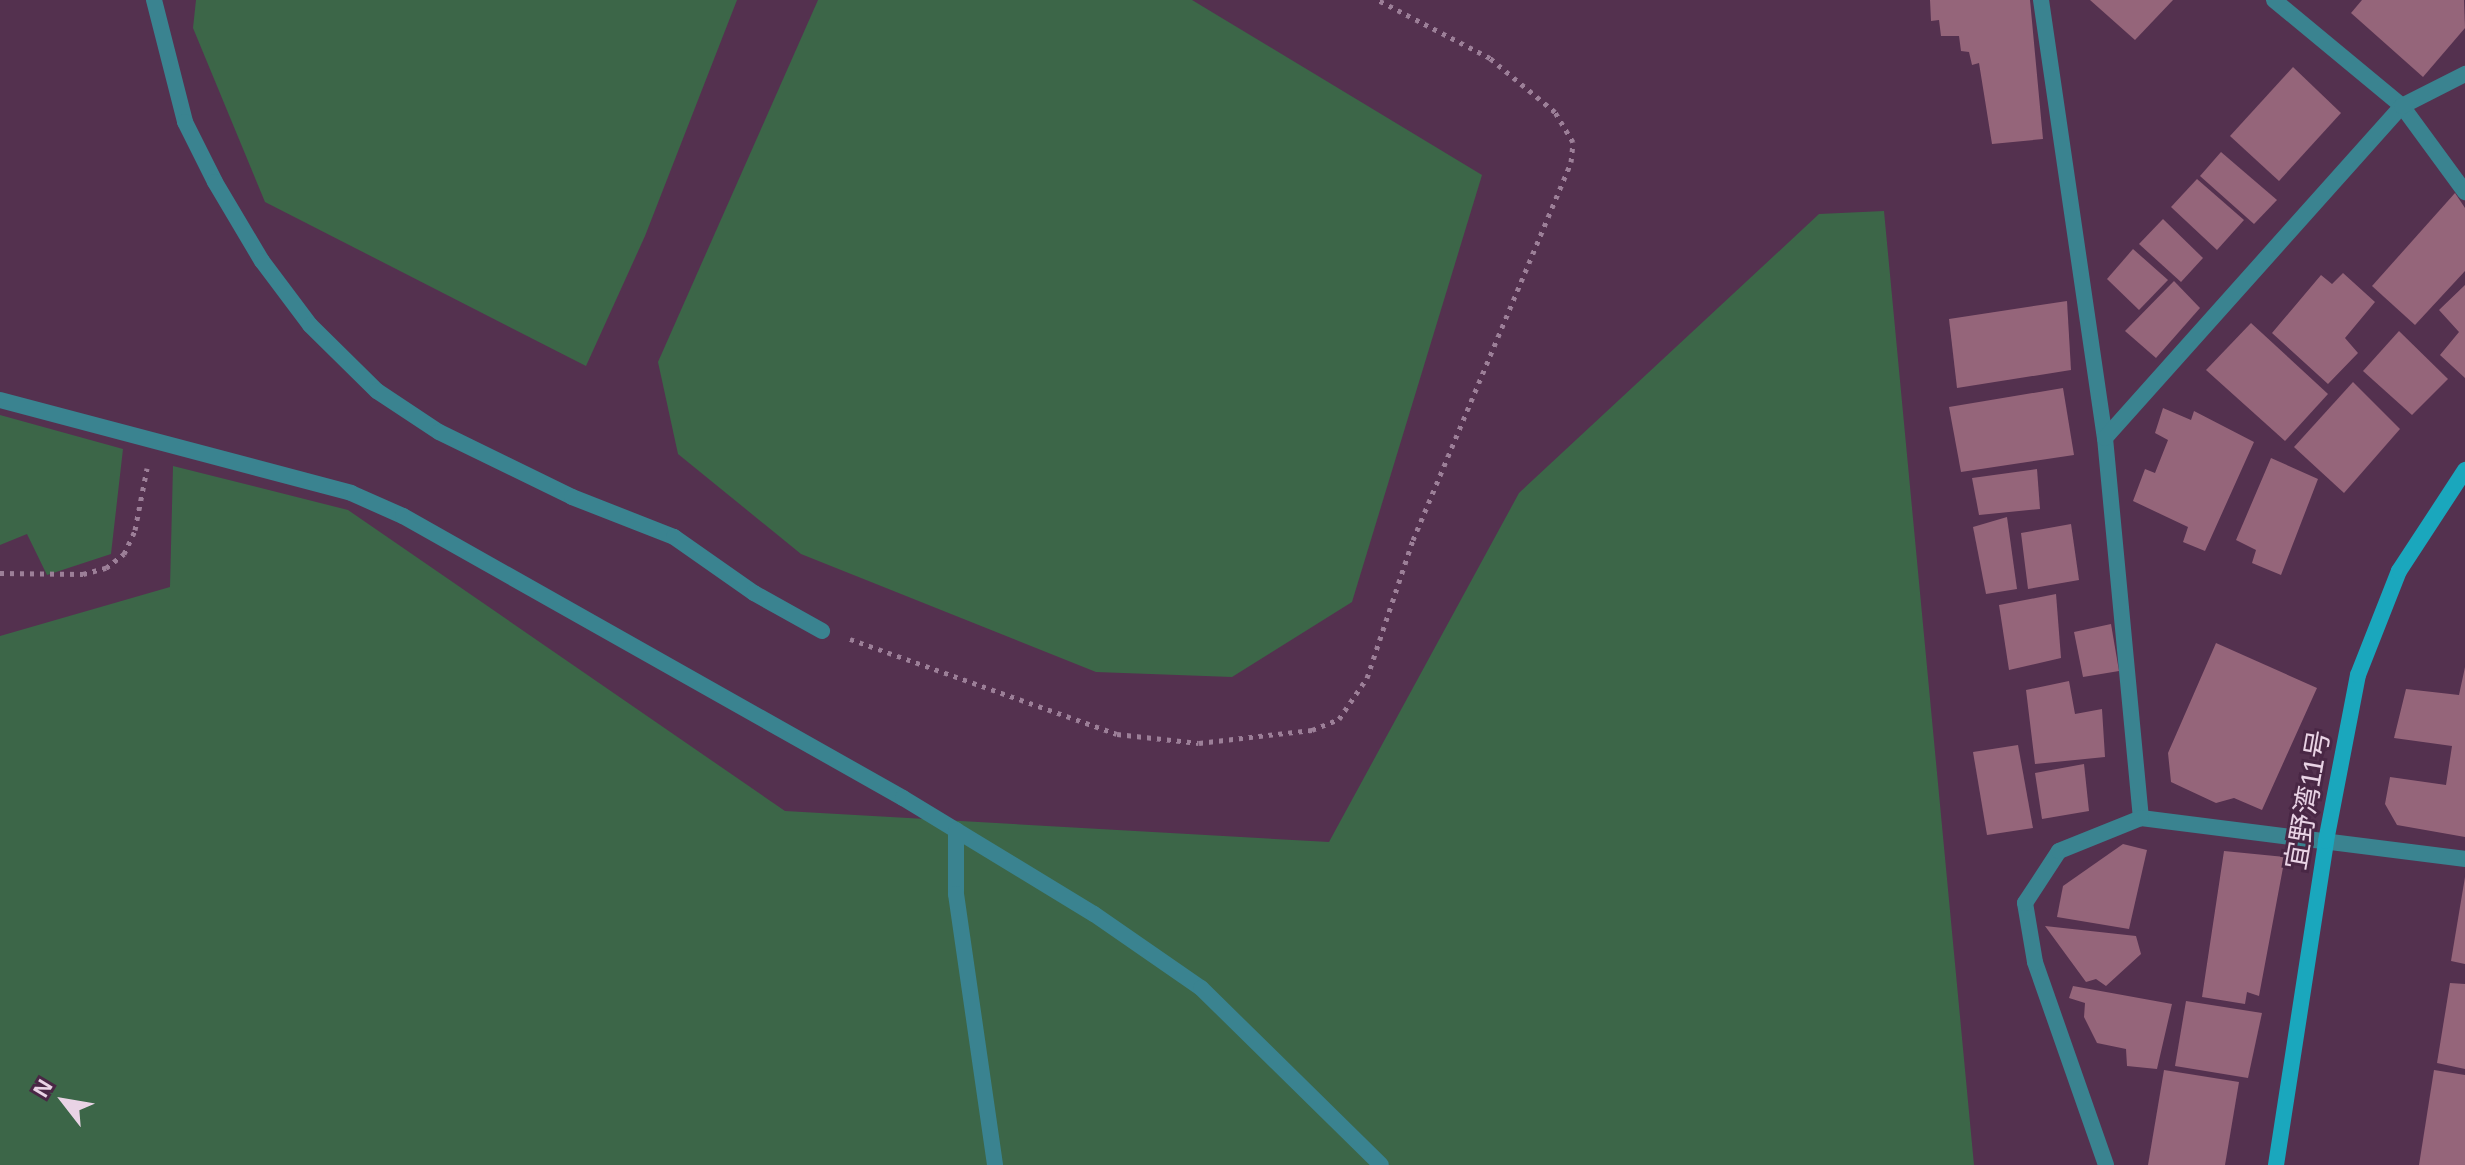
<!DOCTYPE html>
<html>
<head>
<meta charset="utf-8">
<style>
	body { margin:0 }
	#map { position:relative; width:2465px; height:1165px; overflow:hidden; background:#54314f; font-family:Helvetica,"Noto Sans JP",sans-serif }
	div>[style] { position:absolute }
	.green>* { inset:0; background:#3c6648 }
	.building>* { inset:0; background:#95657a }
	.path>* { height:5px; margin-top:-2.5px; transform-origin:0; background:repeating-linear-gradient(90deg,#9c7f98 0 4px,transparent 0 10px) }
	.lane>* { height:16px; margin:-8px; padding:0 8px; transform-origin:8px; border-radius:8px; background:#3a8390 }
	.street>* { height:16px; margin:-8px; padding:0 8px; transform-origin:8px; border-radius:8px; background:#3a8390 }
	.secondary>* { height:16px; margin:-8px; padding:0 8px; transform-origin:8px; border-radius:8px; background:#1aa7bd }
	span { translate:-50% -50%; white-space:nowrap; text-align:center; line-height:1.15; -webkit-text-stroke:6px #492745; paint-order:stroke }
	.street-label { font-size:28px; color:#e9d3e5 }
	.north { position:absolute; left:24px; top:1061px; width:80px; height:80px; -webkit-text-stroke:6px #492745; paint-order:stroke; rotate:301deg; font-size:22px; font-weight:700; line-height:32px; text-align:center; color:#e9d3e5 }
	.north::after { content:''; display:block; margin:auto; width:28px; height:36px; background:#e9d3e5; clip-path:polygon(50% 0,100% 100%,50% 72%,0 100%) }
</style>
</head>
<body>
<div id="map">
	<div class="green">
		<i style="clip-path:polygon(196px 0,737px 0,645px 236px,586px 366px,265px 202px,193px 28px)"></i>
		<i style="clip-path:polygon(818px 0,1192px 0,1482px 175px,1352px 602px,1232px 677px,1096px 672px,801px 554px,678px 454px,658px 362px)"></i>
		<i style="clip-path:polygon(1884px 211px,1974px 1165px,0 1165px,0 636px,170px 587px,173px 466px,348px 510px,785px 811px,1329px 842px,1519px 493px,1819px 214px)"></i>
		<i style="clip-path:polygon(0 415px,123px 449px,111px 554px,47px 575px,27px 534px,0 545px)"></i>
	</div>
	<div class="building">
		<i style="clip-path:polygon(1930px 0,2030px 0,2043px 139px,1992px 144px,1979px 63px,1972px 65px,1969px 52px,1961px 51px,1959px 36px,1941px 36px,1939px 20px,1931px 21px)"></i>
		<i style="clip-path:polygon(2090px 0,2173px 0,2135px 40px)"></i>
		<i style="clip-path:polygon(2362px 0,2464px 0,2465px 28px,2423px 77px,2351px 13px)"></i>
		<i style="clip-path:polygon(2293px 67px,2341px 113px,2279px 181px,2230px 136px)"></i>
		<i style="clip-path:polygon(2221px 152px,2277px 200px,2254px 224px,2200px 176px)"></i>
		<i style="clip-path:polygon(2197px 179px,2244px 220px,2217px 250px,2171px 207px)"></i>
		<i style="clip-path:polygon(2455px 193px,2465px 208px,2465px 271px,2415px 325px,2372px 286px)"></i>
		<i style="clip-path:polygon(2163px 219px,2203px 258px,2181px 282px,2139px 244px)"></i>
		<i style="clip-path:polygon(2133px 249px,2168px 280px,2139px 310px,2107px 279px)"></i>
		<i style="clip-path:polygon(2343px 273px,2375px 302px,2345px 338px,2358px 353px,2328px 384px,2272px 333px,2321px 275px,2332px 284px)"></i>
		<i style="clip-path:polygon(2174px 281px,2200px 308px,2156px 358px,2125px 331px)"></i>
		<i style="clip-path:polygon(2465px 285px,2465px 378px,2440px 355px,2459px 332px,2439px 310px)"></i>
		<i style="clip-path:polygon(2067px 301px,2071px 370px,1957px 388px,1949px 319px)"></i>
		<i style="clip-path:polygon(2251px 323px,2328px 394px,2285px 441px,2206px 370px)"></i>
		<i style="clip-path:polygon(2399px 331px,2448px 379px,2412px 415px,2363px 371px)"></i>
		<i style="clip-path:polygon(2353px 382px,2400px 429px,2344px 493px,2294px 447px)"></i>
		<i style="clip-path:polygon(2063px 388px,2074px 455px,1961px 472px,1949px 407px)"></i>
		<i style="clip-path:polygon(2163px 408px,2191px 420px,2194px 411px,2254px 442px,2205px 551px,2183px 542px,2188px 527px,2133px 501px,2145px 469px,2155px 473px,2168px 440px,2155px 433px)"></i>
		<i style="clip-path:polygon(2271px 458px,2318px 479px,2281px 575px,2252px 563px,2256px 550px,2236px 540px)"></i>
		<i style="clip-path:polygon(2037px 469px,2040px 509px,1979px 515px,1972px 478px)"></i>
		<i style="clip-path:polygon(2007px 517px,2017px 589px,1986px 594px,1973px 527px)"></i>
		<i style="clip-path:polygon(2071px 524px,2079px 580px,2028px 589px,2021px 533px)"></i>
		<i style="clip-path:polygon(2056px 594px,2061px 658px,2009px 670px,1999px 605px)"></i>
		<i style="clip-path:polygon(2111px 624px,2119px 671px,2083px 677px,2074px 632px)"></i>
		<i style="clip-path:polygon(2216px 643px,2317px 688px,2262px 810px,2234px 798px,2216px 803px,2171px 782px,2168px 753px)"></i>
		<i style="clip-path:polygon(2465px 667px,2465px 837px,2397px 825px,2385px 804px,2390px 777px,2446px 785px,2452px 746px,2394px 738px,2406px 689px,2459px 695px)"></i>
		<i style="clip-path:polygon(2069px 681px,2075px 714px,2102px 709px,2105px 757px,2035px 764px,2026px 690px)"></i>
		<i style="clip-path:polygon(2018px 745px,2033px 828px,1987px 835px,1973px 752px)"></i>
		<i style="clip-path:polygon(2084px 764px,2089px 811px,2042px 819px,2035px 773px)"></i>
		<i style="clip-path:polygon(2123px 844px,2147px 850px,2129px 929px,2057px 917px,2063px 886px)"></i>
		<i style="clip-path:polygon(2224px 851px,2285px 857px,2259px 996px,2247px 992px,2245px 1004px,2202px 997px)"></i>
		<i style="clip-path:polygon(2465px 877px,2465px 964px,2451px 961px)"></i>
		<i style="clip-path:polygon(2045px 926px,2136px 936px,2141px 954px,2106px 986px,2096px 979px,2086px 982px)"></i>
		<i style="clip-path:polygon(2450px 983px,2465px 984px,2465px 1069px,2437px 1063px)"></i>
		<i style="clip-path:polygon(2073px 986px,2172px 1004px,2157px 1069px,2127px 1066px,2126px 1049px,2097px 1043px,2084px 1017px,2085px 1003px,2069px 998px)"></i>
		<i style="clip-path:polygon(2186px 1001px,2262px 1013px,2248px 1078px,2175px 1066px)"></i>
		<i style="clip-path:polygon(2164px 1070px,2239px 1082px,2225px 1165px,2148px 1165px)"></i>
		<i style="clip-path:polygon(2434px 1070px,2465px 1075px,2465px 1165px,2419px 1165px)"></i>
	</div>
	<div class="path">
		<i style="left:0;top:573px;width:83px;rotate:0.7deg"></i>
		<i style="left:83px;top:574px;width:24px;rotate:-15deg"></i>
		<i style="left:106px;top:568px;width:23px;rotate:-38deg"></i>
		<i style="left:124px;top:554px;width:26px;rotate:-65deg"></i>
		<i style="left:135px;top:530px;width:63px;rotate:-79deg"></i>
		<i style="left:850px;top:639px;width:283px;rotate:19.6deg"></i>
		<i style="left:1117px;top:734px;width:82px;rotate:6.3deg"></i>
		<i style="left:1199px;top:743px;width:114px;rotate:-6.6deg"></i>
		<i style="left:1312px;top:730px;width:29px;rotate:-22deg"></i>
		<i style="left:1339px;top:719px;width:50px;rotate:-55.7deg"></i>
		<i style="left:1367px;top:678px;width:145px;rotate:-71.6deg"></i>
		<i style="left:1413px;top:540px;width:410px;rotate:-67.3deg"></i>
		<i style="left:1571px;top:162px;width:20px;rotate:-84deg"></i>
		<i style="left:1573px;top:142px;width:35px;rotate:-121deg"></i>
		<i style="left:1555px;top:112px;width:85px;rotate:-140.3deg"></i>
		<i style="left:1490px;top:58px;width:126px;rotate:-152.6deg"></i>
	</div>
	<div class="lane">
		<i style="left:154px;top:0;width:126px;rotate:75.7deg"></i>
		<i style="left:185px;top:122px;width:67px;rotate:63.4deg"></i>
		<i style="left:215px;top:182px;width:92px;rotate:59.3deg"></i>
		<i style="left:262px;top:261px;width:80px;rotate:53.1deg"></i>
		<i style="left:310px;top:325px;width:94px;rotate:44.6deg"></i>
		<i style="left:377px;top:391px;width:74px;rotate:33.5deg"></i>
		<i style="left:439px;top:432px;width:148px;rotate:26deg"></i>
		<i style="left:572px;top:497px;width:110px;rotate:21.4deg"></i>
		<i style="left:674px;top:537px;width:98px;rotate:35deg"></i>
		<i style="left:754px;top:593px;width:78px;rotate:29.2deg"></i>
		<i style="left:0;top:400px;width:363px;rotate:14.8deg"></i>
		<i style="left:351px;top:493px;width:57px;rotate:23.9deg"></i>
		<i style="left:403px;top:516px;width:574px;rotate:29.42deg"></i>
		<i style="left:903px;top:798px;width:223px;rotate:31.3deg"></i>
		<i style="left:1094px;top:914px;width:130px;rotate:34.7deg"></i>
		<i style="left:1201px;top:988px;width:252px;rotate:44.5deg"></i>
		<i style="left:956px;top:830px;width:64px;rotate:90deg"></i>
		<i style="left:956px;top:894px;width:274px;rotate:81.8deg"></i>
	</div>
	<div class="street">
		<i style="left:2041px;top:0;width:443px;rotate:81.7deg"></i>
		<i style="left:2105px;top:438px;width:382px;rotate:84.6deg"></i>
		<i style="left:2141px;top:818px;width:327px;rotate:7.2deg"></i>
		<i style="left:2274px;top:0;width:166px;rotate:39.6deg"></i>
		<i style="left:2402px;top:106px;width:107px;rotate:53.8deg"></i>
		<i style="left:2105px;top:438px;width:445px;rotate:-48.2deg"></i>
		<i style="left:2402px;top:106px;width:71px;rotate:-26.9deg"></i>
		<i style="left:2106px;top:1165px;width:215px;rotate:-109.3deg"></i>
		<i style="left:2035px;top:962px;width:60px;rotate:-99.6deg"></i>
		<i style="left:2025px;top:903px;width:62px;rotate:-56.8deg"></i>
		<i style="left:2059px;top:851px;width:88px;rotate:-21.9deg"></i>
	</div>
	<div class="secondary">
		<i style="left:2276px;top:1165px;width:328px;rotate:-81.2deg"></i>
		<i style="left:2326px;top:841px;width:169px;rotate:-79.1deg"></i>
		<i style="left:2358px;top:675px;width:112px;rotate:-68.5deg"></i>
		<i style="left:2399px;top:571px;width:121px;rotate:-56.8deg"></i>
	</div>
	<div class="street-label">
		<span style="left:2308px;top:800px;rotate:-80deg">宜野湾11号</span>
	</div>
	<div class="north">N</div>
</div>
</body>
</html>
